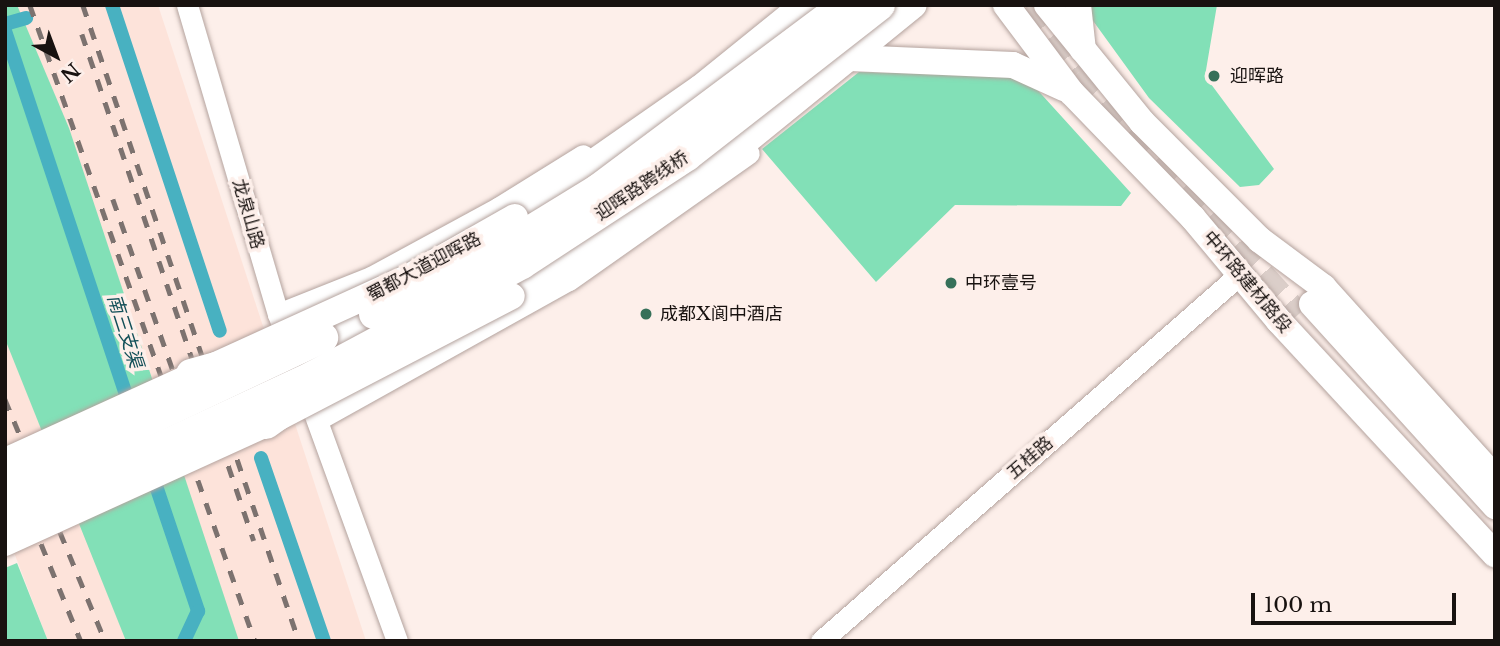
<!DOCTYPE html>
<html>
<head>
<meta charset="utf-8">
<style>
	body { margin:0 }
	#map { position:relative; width:1500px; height:646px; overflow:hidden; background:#fdefea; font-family:"Libre Baskerville","Noto Sans SC",serif }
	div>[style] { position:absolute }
	.built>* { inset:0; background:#fde3da }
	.green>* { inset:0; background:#82e0b7 }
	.canal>* { height:14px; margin:-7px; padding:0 7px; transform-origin:7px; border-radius:7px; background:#48b1c1 }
	.major-tunnel>* { height:26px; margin-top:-13px; transform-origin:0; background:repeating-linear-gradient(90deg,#dbcec9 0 26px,transparent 0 39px) }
	.roads { filter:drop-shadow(0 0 2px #b4a39e) drop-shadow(0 0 2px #b4a39e) }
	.minor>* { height:21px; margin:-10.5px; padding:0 10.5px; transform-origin:10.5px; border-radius:10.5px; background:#fff }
	.major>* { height:26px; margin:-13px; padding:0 13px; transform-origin:13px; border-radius:13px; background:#fff }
	.highway>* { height:30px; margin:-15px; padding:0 15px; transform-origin:15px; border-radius:15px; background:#fff }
	.rail>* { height:4.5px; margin-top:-2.25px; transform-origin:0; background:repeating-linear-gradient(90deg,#7c726f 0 12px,transparent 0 24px) }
	.bridges { filter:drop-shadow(0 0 2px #b4a39e) drop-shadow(0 0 2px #b4a39e) }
	.major-bridge>* { height:26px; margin:-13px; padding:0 13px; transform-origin:13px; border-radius:13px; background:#fff }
	.highway-bridge>* { height:30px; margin:-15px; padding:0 15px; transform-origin:15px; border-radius:15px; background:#fff }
	.dots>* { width:19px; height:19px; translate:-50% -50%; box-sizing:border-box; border:4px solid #fdefea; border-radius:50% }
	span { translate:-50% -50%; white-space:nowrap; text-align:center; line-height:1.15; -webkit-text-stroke:7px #fdefea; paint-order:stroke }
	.poi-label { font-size:18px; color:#181210 }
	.left { translate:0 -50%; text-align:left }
	.street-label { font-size:18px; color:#181210 }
	.water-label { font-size:19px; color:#124f58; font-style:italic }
	.frame { position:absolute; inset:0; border:7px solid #181210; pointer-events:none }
	.north { position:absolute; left:21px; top:21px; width:70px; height:70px; -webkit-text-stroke:5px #fdefea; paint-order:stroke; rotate:139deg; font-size:19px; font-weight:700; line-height:28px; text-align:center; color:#181210 }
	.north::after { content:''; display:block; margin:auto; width:24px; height:32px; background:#181210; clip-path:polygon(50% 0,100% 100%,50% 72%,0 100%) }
	.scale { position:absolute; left:1251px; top:593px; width:205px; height:32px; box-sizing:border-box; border:4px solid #181210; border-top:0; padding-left:9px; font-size:21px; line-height:24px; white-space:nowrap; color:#181210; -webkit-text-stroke:5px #fdefea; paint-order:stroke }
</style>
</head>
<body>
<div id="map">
	<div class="built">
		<i style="clip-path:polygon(5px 5px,158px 5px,366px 641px,48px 641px,5px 529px)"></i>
	</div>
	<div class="green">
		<i style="clip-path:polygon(5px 5px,17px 5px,69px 128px,239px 641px,126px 641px,5px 339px)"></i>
		<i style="clip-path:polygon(1091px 5px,1217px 5px,1205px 76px,1274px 169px,1259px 185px,1240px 187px,1149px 98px,1091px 18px)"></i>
		<i style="clip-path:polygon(859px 72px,1011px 75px,1033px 85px,1131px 193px,1121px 206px,955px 205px,876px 282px,762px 149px)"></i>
		<i style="clip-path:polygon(17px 563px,48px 641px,5px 641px,5px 568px)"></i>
	</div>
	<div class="canal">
		<i style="left:112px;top:5px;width:343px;rotate:71.7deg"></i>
		<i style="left:5px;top:24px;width:22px;rotate:-16deg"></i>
		<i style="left:5px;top:31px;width:398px;rotate:71.6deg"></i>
		<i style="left:261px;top:458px;width:194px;rotate:71deg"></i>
		<i style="left:151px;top:471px;width:148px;rotate:71.4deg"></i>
		<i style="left:198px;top:611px;width:33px;rotate:115deg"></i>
	</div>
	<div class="major-tunnel">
		<i style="left:1029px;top:5px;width:84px;rotate:54.2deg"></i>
		<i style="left:1078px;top:73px;width:327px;rotate:47.7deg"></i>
	</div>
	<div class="roads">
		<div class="minor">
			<i style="left:187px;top:5px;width:322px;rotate:73.6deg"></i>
			<i style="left:278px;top:314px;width:348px;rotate:70deg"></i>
			<i style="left:278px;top:314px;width:100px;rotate:-21.7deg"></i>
			<i style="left:371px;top:277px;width:145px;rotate:-28.5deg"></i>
			<i style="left:498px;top:208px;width:100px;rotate:-31.9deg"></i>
			<i style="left:317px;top:420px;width:288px;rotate:-29.1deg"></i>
			<i style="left:569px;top:280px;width:220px;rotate:-35.2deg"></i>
			<i style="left:821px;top:641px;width:556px;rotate:-41.21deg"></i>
		</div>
		<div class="major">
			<i style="left:1006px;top:5px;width:109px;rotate:53.2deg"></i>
			<i style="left:1071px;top:92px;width:175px;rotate:45.9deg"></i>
			<i style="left:1193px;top:218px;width:134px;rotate:50.1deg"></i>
			<i style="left:1279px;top:321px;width:318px;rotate:47.2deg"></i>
			<i style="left:1047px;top:5px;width:151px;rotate:50.9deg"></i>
			<i style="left:1142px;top:122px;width:167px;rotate:45deg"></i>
			<i style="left:1260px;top:240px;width:79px;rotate:36.7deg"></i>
			<i style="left:1323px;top:287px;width:257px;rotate:48deg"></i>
			<i style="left:1078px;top:5px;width:45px;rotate:83.7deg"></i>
			<i style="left:850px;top:58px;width:163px;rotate:2.5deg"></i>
			<i style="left:1013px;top:65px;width:56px;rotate:24.3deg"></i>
			<i style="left:515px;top:217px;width:226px;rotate:-34.9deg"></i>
			<i style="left:700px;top:88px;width:132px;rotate:-38.9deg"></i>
			<i style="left:512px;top:296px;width:272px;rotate:-33.3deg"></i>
			<i style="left:739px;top:147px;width:225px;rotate:-39.1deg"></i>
			<i style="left:1312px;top:304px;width:273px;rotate:47.8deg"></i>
		</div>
		<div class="highway">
			<i style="left:323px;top:338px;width:82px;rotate:-28.4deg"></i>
		</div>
	</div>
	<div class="rail">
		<i style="left:30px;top:5px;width:675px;rotate:70.52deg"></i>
		<i style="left:83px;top:5px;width:672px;rotate:71.24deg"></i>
		<i style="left:82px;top:34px;width:535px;rotate:71.26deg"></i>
		<i style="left:113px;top:199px;width:266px;rotate:70.7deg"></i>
		<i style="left:5px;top:399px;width:262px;rotate:67.5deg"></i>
		<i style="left:5px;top:455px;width:201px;rotate:67.8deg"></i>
	</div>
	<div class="bridges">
		<div class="major-bridge">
			<i style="left:5px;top:461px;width:442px;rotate:-24.5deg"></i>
			<i style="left:407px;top:278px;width:124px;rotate:-29.5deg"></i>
			<i style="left:5px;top:543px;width:287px;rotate:-24.5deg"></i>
			<i style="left:266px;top:424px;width:277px;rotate:-27.5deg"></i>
		</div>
		<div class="highway-bridge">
			<i style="left:374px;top:314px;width:165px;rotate:-27.8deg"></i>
			<i style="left:520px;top:237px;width:92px;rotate:-31.6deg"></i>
			<i style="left:598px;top:189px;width:307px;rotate:-36.8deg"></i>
			<i style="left:191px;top:374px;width:56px;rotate:-15.5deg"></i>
			<i style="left:266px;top:424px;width:55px;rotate:-35.4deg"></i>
			<i style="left:5px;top:488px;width:352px;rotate:-25.3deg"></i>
			<i style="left:5px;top:519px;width:340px;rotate:-24.9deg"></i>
			<i style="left:313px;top:376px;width:237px;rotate:-28.2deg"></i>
			<i style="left:522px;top:264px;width:197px;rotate:-33.2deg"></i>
			<i style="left:687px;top:156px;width:245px;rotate:-38deg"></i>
		</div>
	</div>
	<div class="dots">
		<i style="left:1214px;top:76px;background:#367059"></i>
		<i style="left:951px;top:283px;background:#367059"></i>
		<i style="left:646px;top:314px;background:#367059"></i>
	</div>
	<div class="poi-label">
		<span class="left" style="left:1230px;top:76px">迎晖路</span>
		<span class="left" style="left:965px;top:283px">中环壹号</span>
		<span class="left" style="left:660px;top:314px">成都X阆中酒店</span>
	</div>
	<div class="street-label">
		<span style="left:642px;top:186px;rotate:-34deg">迎晖路跨线桥</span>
		<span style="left:248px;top:214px;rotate:74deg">龙泉山路</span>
		<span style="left:424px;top:267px;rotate:-28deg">蜀都大道迎晖路</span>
		<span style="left:1247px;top:282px;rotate:50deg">中环路建材路段</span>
		<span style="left:1030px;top:458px;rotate:-41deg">五桂路</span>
	</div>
	<div class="water-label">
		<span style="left:125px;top:331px;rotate:72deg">南三支渠</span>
	</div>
	<div class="frame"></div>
	<div class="north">N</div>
	<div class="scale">100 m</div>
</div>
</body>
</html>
